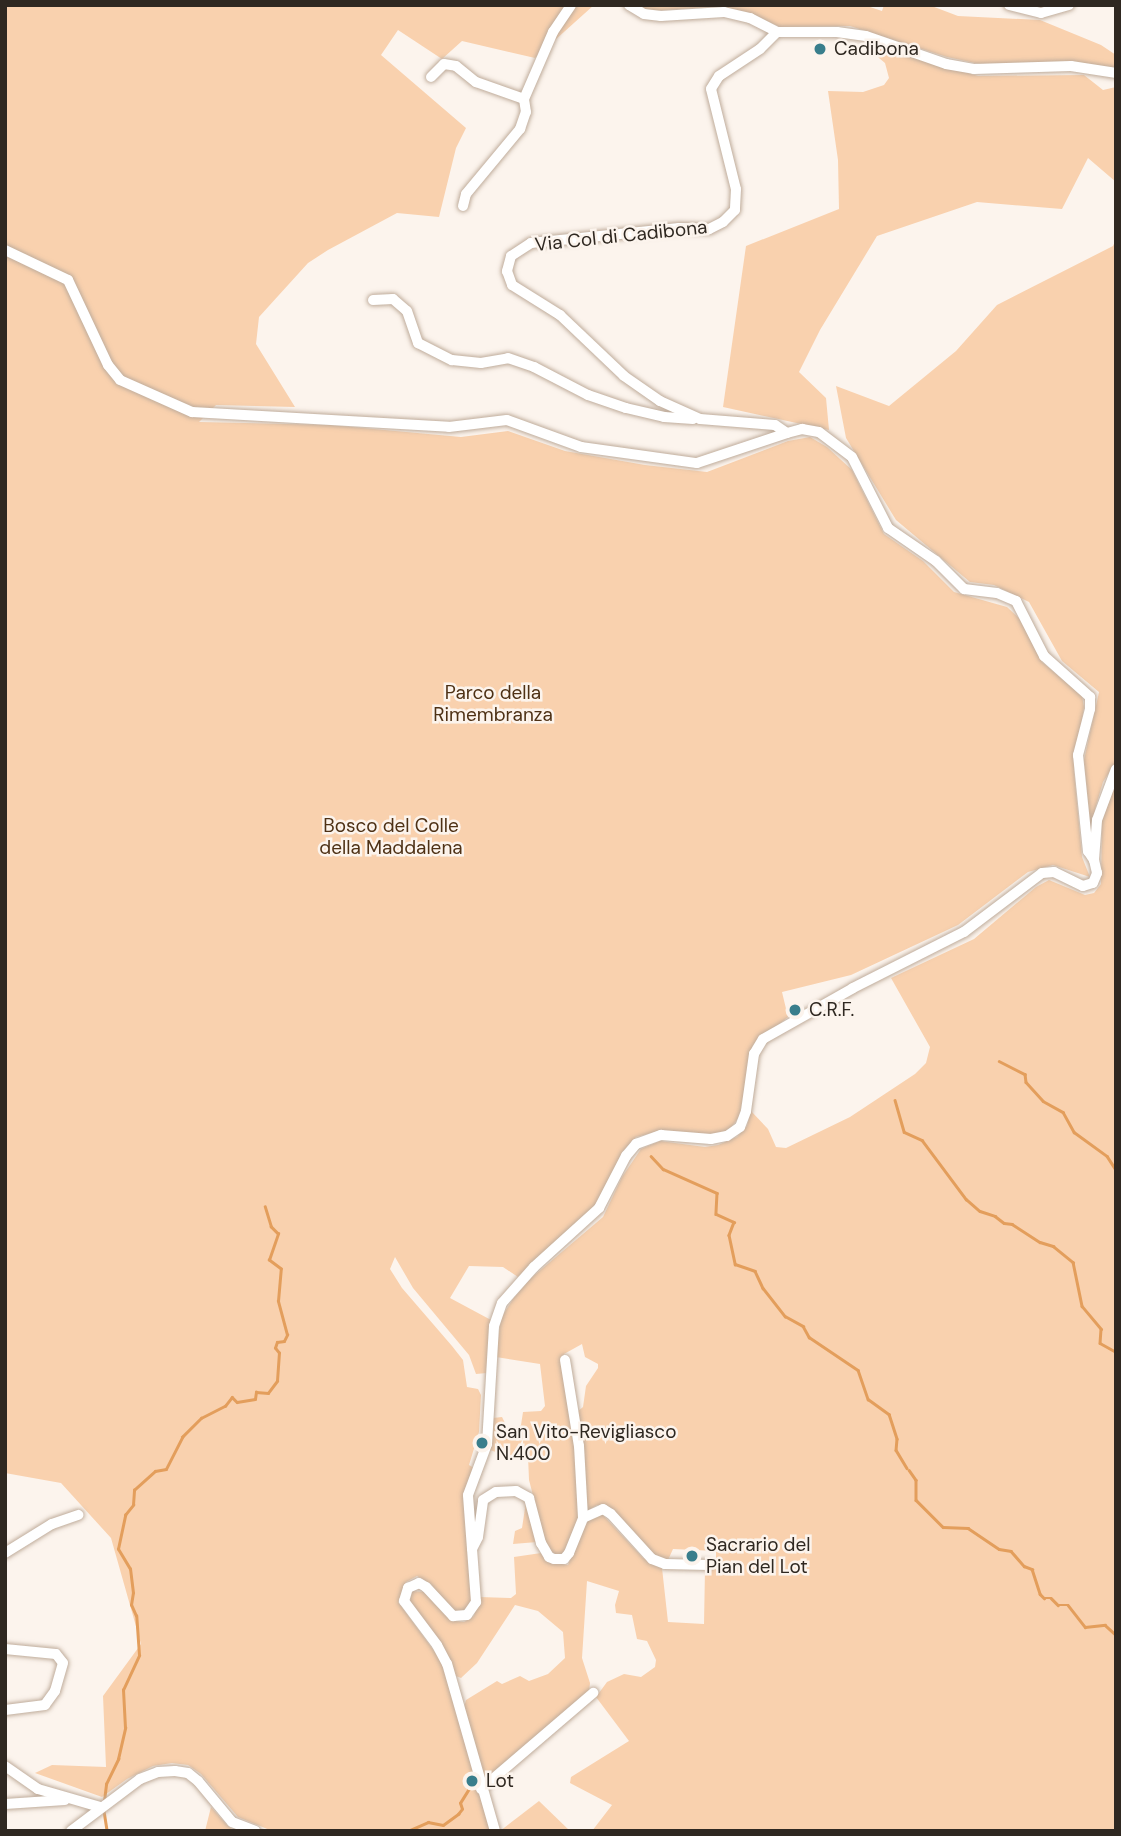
<!DOCTYPE html>
<html>
<head>
<meta charset="utf-8">
<style>
	body { margin:0 }
	#map { position:relative; width:1121px; height:1836px; overflow:hidden; background:#fcf4ed; font-family:"DM Sans",sans-serif }
	div>[style] { position:absolute }
	.green>* { inset:0; background:#f9d1ae }
	.stream>* { height:2.5px; margin:-1.25px; padding:0 1.25px; transform-origin:1.25px; border-radius:1.25px; background:#e39e5c }
	.roads { filter:drop-shadow(0 0 2px #bfac9b) drop-shadow(0 0 2px #bfac9b) }
	.minor>* { height:10px; margin:-5px; padding:0 5px; transform-origin:5px; border-radius:5px; background:#fff }
	.dots>* { width:19px; height:19px; translate:-50% -50%; box-sizing:border-box; border:4px solid #fcf4ed; border-radius:50% }
	span { translate:-50% -50%; white-space:nowrap; text-align:center; line-height:1.15; -webkit-text-stroke:5px #fcf4ed; paint-order:stroke }
	.poi-label { font-size:19px; color:#2f2821 }
	.left { translate:0 -50%; text-align:left }
	.street-label { font-size:19px; color:#2f2821 }
	.park-label { font-size:19px; color:#4e3115 }
	.frame { position:absolute; inset:0; border:7px solid #2f2821; pointer-events:none }
</style>
</head>
<body>
<div id="map">
	<div class="green">
		<i style="clip-path:polygon(5px 5px,594px 5px,535px 58px,462px 41px,442px 59px,398px 30px,381px 55px,466px 128px,456px 148px,439px 217px,397px 213px,328px 250px,308px 263px,259px 317px,256px 344px,295px 407px,216px 405px,199px 422px,330px 425px,461px 437px,508px 431px,565px 451px,645px 465px,707px 472px,788px 441px,810px 437px,827px 447px,852px 470px,884px 534px,923px 561px,954px 592px,1007px 607px,1022px 621px,1042px 662px,1082px 696px,1084px 707px,1074px 771px,1082px 857px,1090px 877px,1053px 865px,1028px 872px,958px 925px,851px 975px,782px 992px,788px 1017px,753px 1045px,739px 1117px,729px 1130px,710px 1136px,659px 1131px,636px 1137px,622px 1152px,602px 1196px,590px 1211px,518px 1277px,503px 1267px,469px 1266px,450px 1298px,491px 1320px,487px 1373px,476px 1374px,469px 1355px,413px 1288px,395px 1257px,390px 1269px,402px 1288px,452px 1346px,463px 1360px,467px 1387px,478px 1389px,481px 1395px,479px 1432px,469px 1465px,474px 1468px,464px 1496px,473px 1594px,469px 1608px,457px 1612px,450px 1610px,431px 1584px,417px 1576px,406px 1582px,398px 1602px,442px 1662px,492px 1831px,272px 1831px,238px 1817px,201px 1774px,188px 1765px,172px 1763px,153px 1766px,127px 1779px,102px 1797px,35px 1773px,52px 1765px,106px 1767px,103px 1696px,141px 1644px,111px 1538px,61px 1483px,5px 1473px)"></i>
		<i style="clip-path:polygon(640px 5px,864px 5px,882px 11px,884px 5px,929px 5px,958px 16px,1040px 20px,1101px 45px,1116px 55px,1116px 70px,989px 66px,947px 57px,850px 26px,780px 27px,754px 15px,712px 7px,648px 11px)"></i>
		<i style="clip-path:polygon(867px 43px,978px 76px,1084px 75px,1103px 90px,1116px 87px,1116px 182px,1088px 158px,1062px 209px,977px 202px,877px 236px,820px 330px,799px 372px,826px 398px,829px 430px,723px 407px,746px 246px,839px 209px,838px 160px,828px 91px,863px 92px,884px 85px,889px 78px,885px 63px,867px 48px)"></i>
		<i style="clip-path:polygon(1116px 239px,1116px 762px,1103px 782px,1095px 809px,1092px 843px,1084px 760px,1099px 692px,1062px 661px,1029px 602px,994px 585px,970px 582px,896px 520px,846px 438px,836px 386px,889px 406px,956px 351px,997px 305px,1113px 246px)"></i>
		<i style="clip-path:polygon(1116px 780px,1116px 1831px,592px 1831px,612px 1805px,570px 1783px,571px 1777px,629px 1741px,596px 1697px,607px 1682px,624px 1674px,641px 1677px,655px 1667px,656px 1660px,647px 1641px,637px 1639px,632px 1615px,616px 1613px,615px 1605px,619px 1591px,587px 1581px,582px 1658px,590px 1683px,589px 1692px,488px 1778px,484px 1777px,464px 1707px,466px 1700px,497px 1681px,502px 1684px,520px 1676px,529px 1681px,548px 1674px,565px 1658px,563px 1632px,538px 1611px,515px 1605px,477px 1663px,461px 1678px,456px 1676px,441px 1643px,410px 1603px,412px 1591px,424px 1592px,444px 1614px,454px 1621px,464px 1622px,474px 1616px,479px 1597px,511px 1598px,516px 1594px,514px 1557px,541px 1553px,555px 1563px,568px 1565px,586px 1521px,601px 1513px,643px 1558px,662px 1568px,668px 1622px,704px 1624px,705px 1569px,716px 1567px,716px 1551px,673px 1549px,668px 1560px,656px 1557px,603px 1505px,597px 1505px,587px 1511px,577px 1412px,583px 1407px,586px 1386px,598px 1368px,598px 1364px,585px 1357px,582px 1344px,564px 1354px,562px 1361px,573px 1419px,580px 1515px,566px 1552px,557px 1555px,547px 1549px,529px 1480px,528px 1456px,504px 1455px,490px 1450px,493px 1418px,502px 1417px,507px 1427px,516px 1430px,521px 1425px,523px 1412px,541px 1411px,545px 1406px,540px 1364px,496px 1357px,501px 1318px,513px 1299px,530px 1279px,603px 1217px,622px 1177px,641px 1149px,660px 1141px,705px 1147px,718px 1145px,737px 1137px,747px 1126px,751px 1111px,768px 1129px,776px 1147px,786px 1148px,850px 1117px,915px 1074px,926px 1063px,930px 1047px,891px 978px,974px 939px,1036px 887px,1049px 880px,1085px 895px,1094px 893px,1101px 884px,1102px 821px)"></i>
		<i style="clip-path:polygon(526px 1502px,537px 1542px,513px 1544px,515px 1531px,522px 1528px)"></i>
		<i style="clip-path:polygon(539px 1801px,570px 1831px,500px 1831px)"></i>
		<i style="clip-path:polygon(211px 1807px,226px 1824px,234px 1831px,205px 1831px)"></i>
	</div>
	<div class="stream">
		<i style="left:999px;top:1061px;width:29px;rotate:27deg"></i>
		<i style="left:1025px;top:1074px;width:8px;rotate:83deg"></i>
		<i style="left:1026px;top:1082px;width:25px;rotate:48deg"></i>
		<i style="left:1043px;top:1101px;width:23px;rotate:29deg"></i>
		<i style="left:1063px;top:1112px;width:23px;rotate:61deg"></i>
		<i style="left:1074px;top:1132px;width:41px;rotate:36deg"></i>
		<i style="left:1107px;top:1156px;width:17px;rotate:57deg"></i>
		<i style="left:895px;top:1100px;width:33px;rotate:74deg"></i>
		<i style="left:904px;top:1132px;width:20px;rotate:24deg"></i>
		<i style="left:922px;top:1140px;width:74px;rotate:53.3deg"></i>
		<i style="left:966px;top:1199px;width:18px;rotate:41deg"></i>
		<i style="left:980px;top:1211px;width:16px;rotate:18deg"></i>
		<i style="left:995px;top:1216px;width:11px;rotate:38deg"></i>
		<i style="left:1004px;top:1223px;width:8px;rotate:7deg"></i>
		<i style="left:1012px;top:1224px;width:33px;rotate:33deg"></i>
		<i style="left:1040px;top:1242px;width:14px;rotate:17deg"></i>
		<i style="left:1053px;top:1246px;width:26px;rotate:39deg"></i>
		<i style="left:1073px;top:1262px;width:45px;rotate:78.4deg"></i>
		<i style="left:1082px;top:1306px;width:30px;rotate:50deg"></i>
		<i style="left:1101px;top:1329px;width:14px;rotate:94deg"></i>
		<i style="left:1100px;top:1343px;width:18px;rotate:29deg"></i>
		<i style="left:651px;top:1156px;width:18px;rotate:47deg"></i>
		<i style="left:663px;top:1169px;width:59px;rotate:24deg"></i>
		<i style="left:717px;top:1193px;width:21px;rotate:93deg"></i>
		<i style="left:716px;top:1214px;width:20px;rotate:24deg"></i>
		<i style="left:734px;top:1222px;width:14px;rotate:111deg"></i>
		<i style="left:729px;top:1235px;width:30px;rotate:78deg"></i>
		<i style="left:735px;top:1264px;width:21px;rotate:19deg"></i>
		<i style="left:755px;top:1271px;width:19px;rotate:65deg"></i>
		<i style="left:763px;top:1288px;width:36px;rotate:52deg"></i>
		<i style="left:785px;top:1316px;width:21px;rotate:29deg"></i>
		<i style="left:803px;top:1326px;width:13px;rotate:61deg"></i>
		<i style="left:809px;top:1337px;width:59px;rotate:34deg"></i>
		<i style="left:858px;top:1370px;width:31px;rotate:71deg"></i>
		<i style="left:868px;top:1399px;width:26px;rotate:36deg"></i>
		<i style="left:889px;top:1414px;width:26px;rotate:72deg"></i>
		<i style="left:897px;top:1439px;width:11px;rotate:95deg"></i>
		<i style="left:896px;top:1450px;width:21px;rotate:59deg"></i>
		<i style="left:909px;top:1470px;width:12px;rotate:55deg"></i>
		<i style="left:916px;top:1480px;width:20px;rotate:90deg"></i>
		<i style="left:916px;top:1500px;width:38px;rotate:45deg"></i>
		<i style="left:943px;top:1527px;width:25px;rotate:2deg"></i>
		<i style="left:968px;top:1528px;width:37px;rotate:34deg"></i>
		<i style="left:999px;top:1549px;width:12px;rotate:9deg"></i>
		<i style="left:1011px;top:1551px;width:20px;rotate:49deg"></i>
		<i style="left:1024px;top:1566px;width:9px;rotate:21deg"></i>
		<i style="left:1032px;top:1569px;width:26px;rotate:72deg"></i>
		<i style="left:1040px;top:1594px;width:6px;rotate:45deg"></i>
		<i style="left:1044px;top:1598px;width:7px"></i>
		<i style="left:1051px;top:1598px;width:10px;rotate:45deg"></i>
		<i style="left:1058px;top:1605px;width:10px"></i>
		<i style="left:1068px;top:1605px;width:28px;rotate:52deg"></i>
		<i style="left:1085px;top:1627px;width:20px;rotate:-6deg"></i>
		<i style="left:1105px;top:1625px;width:15px;rotate:42deg"></i>
		<i style="left:104px;top:1801px;width:17px;rotate:-83deg"></i>
		<i style="left:106px;top:1784px;width:28px;rotate:-64deg"></i>
		<i style="left:118px;top:1759px;width:32px;rotate:-77deg"></i>
		<i style="left:125px;top:1728px;width:38px;rotate:-93deg"></i>
		<i style="left:123px;top:1690px;width:38px;rotate:-65deg"></i>
		<i style="left:139px;top:1655px;width:39px;rotate:-94deg"></i>
		<i style="left:136px;top:1616px;width:12px;rotate:-114deg"></i>
		<i style="left:131px;top:1605px;width:12px;rotate:-81deg"></i>
		<i style="left:133px;top:1593px;width:24px;rotate:-97deg"></i>
		<i style="left:130px;top:1569px;width:23px;rotate:-121deg"></i>
		<i style="left:118px;top:1549px;width:35px;rotate:-78deg"></i>
		<i style="left:125px;top:1515px;width:13px;rotate:-51deg"></i>
		<i style="left:133px;top:1505px;width:15px;rotate:-86deg"></i>
		<i style="left:134px;top:1490px;width:28px;rotate:-42deg"></i>
		<i style="left:155px;top:1471px;width:11px;rotate:-10deg"></i>
		<i style="left:166px;top:1469px;width:36px;rotate:-63deg"></i>
		<i style="left:182px;top:1437px;width:27px;rotate:-45deg"></i>
		<i style="left:201px;top:1418px;width:27px;rotate:-27deg"></i>
		<i style="left:225px;top:1406px;width:11px;rotate:-52deg"></i>
		<i style="left:232px;top:1397px;width:7px;rotate:45deg"></i>
		<i style="left:237px;top:1402px;width:18px;rotate:-9deg"></i>
		<i style="left:255px;top:1399px;width:7px;rotate:-82deg"></i>
		<i style="left:256px;top:1392px;width:12px;rotate:5deg"></i>
		<i style="left:268px;top:1393px;width:15px;rotate:-53deg"></i>
		<i style="left:277px;top:1381px;width:28px;rotate:-86deg"></i>
		<i style="left:279px;top:1353px;width:6px;rotate:-129deg"></i>
		<i style="left:275px;top:1348px;width:6px;rotate:-72deg"></i>
		<i style="left:277px;top:1342px;width:7px;rotate:-8deg"></i>
		<i style="left:284px;top:1341px;width:7px;rotate:-63deg"></i>
		<i style="left:287px;top:1335px;width:35px;rotate:-105deg"></i>
		<i style="left:278px;top:1301px;width:32px;rotate:-85deg"></i>
		<i style="left:281px;top:1269px;width:15px;rotate:-143deg"></i>
		<i style="left:269px;top:1260px;width:28px;rotate:-71deg"></i>
		<i style="left:278px;top:1234px;width:10px;rotate:-135deg"></i>
		<i style="left:271px;top:1227px;width:21px;rotate:-107deg"></i>
		<i style="left:104px;top:1811px;width:20px;rotate:81deg"></i>
		<i style="left:408px;top:1831px;width:22px;rotate:-24deg"></i>
		<i style="left:428px;top:1822px;width:15px;rotate:11deg"></i>
		<i style="left:443px;top:1825px;width:19px;rotate:-36deg"></i>
		<i style="left:458px;top:1814px;width:6px;rotate:-51deg"></i>
		<i style="left:462px;top:1809px;width:6px;rotate:-108deg"></i>
		<i style="left:460px;top:1803px;width:26px;rotate:-58deg"></i>
	</div>
	<div class="roads">
		<div class="minor">
			<i style="left:629px;top:5px;width:17px;rotate:31deg"></i>
			<i style="left:644px;top:14px;width:17px;rotate:7deg"></i>
			<i style="left:661px;top:16px;width:63px;rotate:-3.6deg"></i>
			<i style="left:724px;top:12px;width:27px;rotate:13deg"></i>
			<i style="left:750px;top:18px;width:30px;rotate:27deg"></i>
			<i style="left:777px;top:32px;width:60px"></i>
			<i style="left:837px;top:32px;width:29px;rotate:8deg"></i>
			<i style="left:866px;top:36px;width:85px;rotate:19.3deg"></i>
			<i style="left:946px;top:64px;width:28px;rotate:10deg"></i>
			<i style="left:974px;top:69px;width:97px;rotate:-1.8deg"></i>
			<i style="left:1071px;top:66px;width:46px;rotate:8.8deg"></i>
			<i style="left:1009px;top:5px;width:33px;rotate:14deg"></i>
			<i style="left:1041px;top:13px;width:29px;rotate:-16deg"></i>
			<i style="left:777px;top:32px;width:24px;rotate:135deg"></i>
			<i style="left:760px;top:49px;width:49px;rotate:146.6deg"></i>
			<i style="left:719px;top:76px;width:15px;rotate:122deg"></i>
			<i style="left:711px;top:89px;width:103px;rotate:76deg"></i>
			<i style="left:736px;top:189px;width:21px;rotate:93deg"></i>
			<i style="left:735px;top:210px;width:17px;rotate:135deg"></i>
			<i style="left:723px;top:222px;width:16px;rotate:153deg"></i>
			<i style="left:709px;top:229px;width:30px;rotate:-178deg"></i>
			<i style="left:679px;top:228px;width:149px;rotate:174.2deg"></i>
			<i style="left:531px;top:243px;width:24px;rotate:147deg"></i>
			<i style="left:511px;top:256px;width:16px;rotate:105deg"></i>
			<i style="left:507px;top:271px;width:15px;rotate:70deg"></i>
			<i style="left:512px;top:285px;width:57px;rotate:32deg"></i>
			<i style="left:560px;top:315px;width:88px;rotate:43.6deg"></i>
			<i style="left:624px;top:376px;width:44px;rotate:34.8deg"></i>
			<i style="left:660px;top:401px;width:44px;rotate:24.2deg"></i>
			<i style="left:700px;top:419px;width:75px;rotate:4.6deg"></i>
			<i style="left:775px;top:425px;width:14px;rotate:34deg"></i>
			<i style="left:431px;top:77px;width:18px;rotate:-45deg"></i>
			<i style="left:444px;top:64px;width:12px;rotate:9deg"></i>
			<i style="left:456px;top:66px;width:26px;rotate:39deg"></i>
			<i style="left:476px;top:82px;width:51px;rotate:19.5deg"></i>
			<i style="left:524px;top:99px;width:73px;rotate:-66.6deg"></i>
			<i style="left:553px;top:32px;width:32px;rotate:-56deg"></i>
			<i style="left:463px;top:206px;width:12px;rotate:-76deg"></i>
			<i style="left:466px;top:194px;width:85px;rotate:-50.3deg"></i>
			<i style="left:520px;top:129px;width:18px;rotate:-71deg"></i>
			<i style="left:526px;top:112px;width:13px;rotate:-99deg"></i>
			<i style="left:5px;top:250px;width:70px;rotate:25.5deg"></i>
			<i style="left:68px;top:280px;width:94px;rotate:64.8deg"></i>
			<i style="left:108px;top:365px;width:19px;rotate:51deg"></i>
			<i style="left:120px;top:380px;width:79px;rotate:24deg"></i>
			<i style="left:192px;top:412px;width:257px;rotate:3.3deg"></i>
			<i style="left:449px;top:427px;width:58px;rotate:-6.9deg"></i>
			<i style="left:507px;top:420px;width:79px;rotate:20deg"></i>
			<i style="left:581px;top:447px;width:117px;rotate:7.9deg"></i>
			<i style="left:697px;top:463px;width:95px;rotate:-18.4deg"></i>
			<i style="left:787px;top:433px;width:16px;rotate:-15deg"></i>
			<i style="left:802px;top:429px;width:17px;rotate:10deg"></i>
			<i style="left:819px;top:432px;width:41px;rotate:37.1deg"></i>
			<i style="left:852px;top:457px;width:80px;rotate:63.1deg"></i>
			<i style="left:888px;top:528px;width:58px;rotate:34.5deg"></i>
			<i style="left:936px;top:561px;width:40px;rotate:45deg"></i>
			<i style="left:964px;top:589px;width:33px;rotate:7deg"></i>
			<i style="left:997px;top:593px;width:21px;rotate:23deg"></i>
			<i style="left:1016px;top:601px;width:62px;rotate:63deg"></i>
			<i style="left:1044px;top:656px;width:62px;rotate:41.7deg"></i>
			<i style="left:1090px;top:697px;width:12px;rotate:90deg"></i>
			<i style="left:1090px;top:709px;width:48px;rotate:104.6deg"></i>
			<i style="left:1078px;top:755px;width:97px;rotate:84.1deg"></i>
			<i style="left:1088px;top:851px;width:11px;rotate:56deg"></i>
			<i style="left:373px;top:300px;width:20px;rotate:-3deg"></i>
			<i style="left:393px;top:299px;width:18px;rotate:41deg"></i>
			<i style="left:407px;top:311px;width:34px;rotate:71deg"></i>
			<i style="left:418px;top:343px;width:38px;rotate:27deg"></i>
			<i style="left:452px;top:360px;width:29px;rotate:6deg"></i>
			<i style="left:481px;top:363px;width:27px;rotate:-10deg"></i>
			<i style="left:508px;top:358px;width:28px;rotate:19deg"></i>
			<i style="left:534px;top:367px;width:61px;rotate:27.4deg"></i>
			<i style="left:588px;top:395px;width:40px;rotate:18.9deg"></i>
			<i style="left:626px;top:408px;width:39px;rotate:13deg"></i>
			<i style="left:664px;top:417px;width:29px;rotate:4deg"></i>
			<i style="left:565px;top:1360px;width:87px;rotate:80.8deg"></i>
			<i style="left:579px;top:1446px;width:72px;rotate:86.8deg"></i>
			<i style="left:472px;top:1549px;width:13px;rotate:-63deg"></i>
			<i style="left:478px;top:1537px;width:37px;rotate:-82deg"></i>
			<i style="left:483px;top:1500px;width:15px;rotate:-32deg"></i>
			<i style="left:496px;top:1492px;width:20px;rotate:-3deg"></i>
			<i style="left:516px;top:1491px;width:15px;rotate:28deg"></i>
			<i style="left:529px;top:1498px;width:47px;rotate:75.1deg"></i>
			<i style="left:541px;top:1543px;width:16px;rotate:60deg"></i>
			<i style="left:549px;top:1557px;width:5px;rotate:22deg"></i>
			<i style="left:554px;top:1559px;width:10px"></i>
			<i style="left:564px;top:1559px;width:8px;rotate:-50deg"></i>
			<i style="left:569px;top:1553px;width:38px;rotate:-68deg"></i>
			<i style="left:583px;top:1518px;width:22px;rotate:-24deg"></i>
			<i style="left:603px;top:1509px;width:9px;rotate:32deg"></i>
			<i style="left:611px;top:1514px;width:61px;rotate:47.7deg"></i>
			<i style="left:652px;top:1559px;width:14px;rotate:21deg"></i>
			<i style="left:665px;top:1564px;width:44px;rotate:1.3deg"></i>
			<i style="left:5px;top:1553px;width:55px;rotate:-31.7deg"></i>
			<i style="left:52px;top:1524px;width:28px;rotate:-19deg"></i>
			<i style="left:5px;top:1649px;width:51px;rotate:5.6deg"></i>
			<i style="left:56px;top:1654px;width:11px;rotate:52deg"></i>
			<i style="left:63px;top:1663px;width:29px;rotate:106deg"></i>
			<i style="left:55px;top:1691px;width:17px;rotate:126deg"></i>
			<i style="left:45px;top:1705px;width:40px;rotate:172.9deg"></i>
			<i style="left:5px;top:1766px;width:40px;rotate:34.9deg"></i>
			<i style="left:38px;top:1789px;width:65px;rotate:16.2deg"></i>
			<i style="left:481px;top:1789px;width:148px;rotate:-40.6deg"></i>
			<i style="left:5px;top:1804px;width:60px;rotate:-3.8deg"></i>
			<i style="left:71px;top:1831px;width:86px;rotate:-37deg"></i>
			<i style="left:140px;top:1779px;width:19px;rotate:-21deg"></i>
			<i style="left:158px;top:1772px;width:17px;rotate:-3deg"></i>
			<i style="left:175px;top:1771px;width:13px;rotate:9deg"></i>
			<i style="left:188px;top:1773px;width:13px;rotate:39deg"></i>
			<i style="left:198px;top:1781px;width:53px;rotate:50.3deg"></i>
			<i style="left:232px;top:1822px;width:25px;rotate:21deg"></i>
			<i style="left:495px;top:1831px;width:174px;rotate:-106deg"></i>
			<i style="left:447px;top:1664px;width:21px;rotate:-118deg"></i>
			<i style="left:437px;top:1645px;width:55px;rotate:-126.9deg"></i>
			<i style="left:404px;top:1601px;width:14px;rotate:-73deg"></i>
			<i style="left:408px;top:1588px;width:12px;rotate:-24deg"></i>
			<i style="left:419px;top:1583px;width:8px;rotate:30deg"></i>
			<i style="left:426px;top:1587px;width:40px;rotate:47deg"></i>
			<i style="left:453px;top:1616px;width:14px;rotate:-4deg"></i>
			<i style="left:467px;top:1615px;width:16px;rotate:-55deg"></i>
			<i style="left:476px;top:1602px;width:107px;rotate:-94.3deg"></i>
			<i style="left:468px;top:1495px;width:54px;rotate:-69.6deg"></i>
			<i style="left:487px;top:1444px;width:118px;rotate:-86.6deg"></i>
			<i style="left:494px;top:1326px;width:24px;rotate:-71deg"></i>
			<i style="left:502px;top:1303px;width:48px;rotate:-48.4deg"></i>
			<i style="left:534px;top:1267px;width:88px;rotate:-42.2deg"></i>
			<i style="left:599px;top:1208px;width:59px;rotate:-62.6deg"></i>
			<i style="left:626px;top:1156px;width:16px;rotate:-50deg"></i>
			<i style="left:636px;top:1144px;width:27px;rotate:-20deg"></i>
			<i style="left:661px;top:1135px;width:50px;rotate:4.6deg"></i>
			<i style="left:711px;top:1139px;width:16px;rotate:-11deg"></i>
			<i style="left:727px;top:1136px;width:16px;rotate:-35deg"></i>
			<i style="left:740px;top:1127px;width:17px;rotate:-69deg"></i>
			<i style="left:746px;top:1111px;width:58px;rotate:-82deg"></i>
			<i style="left:754px;top:1054px;width:17px;rotate:-59deg"></i>
			<i style="left:763px;top:1039px;width:103px;rotate:-29.5deg"></i>
			<i style="left:853px;top:988px;width:124px;rotate:-26.8deg"></i>
			<i style="left:964px;top:932px;width:98px;rotate:-37.1deg"></i>
			<i style="left:1042px;top:873px;width:12px;rotate:-5deg"></i>
			<i style="left:1054px;top:872px;width:32px;rotate:26deg"></i>
			<i style="left:1083px;top:886px;width:10px;rotate:-17deg"></i>
			<i style="left:1093px;top:883px;width:11px;rotate:-68deg"></i>
			<i style="left:1097px;top:873px;width:13px;rotate:-103deg"></i>
			<i style="left:1094px;top:860px;width:40px;rotate:-85.7deg"></i>
			<i style="left:1097px;top:820px;width:54px;rotate:-69.6deg"></i>
		</div>
	</div>
	<div class="dots">
		<i style="left:820px;top:49px;background:#397e8c"></i>
		<i style="left:795px;top:1010px;background:#397e8c"></i>
		<i style="left:482px;top:1443px;background:#397e8c"></i>
		<i style="left:692px;top:1556px;background:#397e8c"></i>
		<i style="left:472px;top:1781px;background:#397e8c"></i>
	</div>
	<div class="poi-label">
		<span class="left" style="left:834px;top:49px">Cadibona</span>
		<span class="left" style="left:809px;top:1010px">C.R.F.</span>
		<span class="left" style="left:496px;top:1443px">San Vito-Revigliasco<br>N.400</span>
		<span class="left" style="left:706px;top:1556px">Sacrario del<br>Pian del Lot</span>
		<span class="left" style="left:486px;top:1781px">Lot</span>
	</div>
	<div class="street-label">
		<span style="left:621px;top:236px;rotate:-6deg">Via Col di Cadibona</span>
	</div>
	<div class="park-label">
		<span style="left:493px;top:704px">Parco della<br>Rimembranza</span>
		<span style="left:391px;top:837px">Bosco del Colle<br>della Maddalena</span>
	</div>
	<div class="frame"></div>
</div>
</body>
</html>
